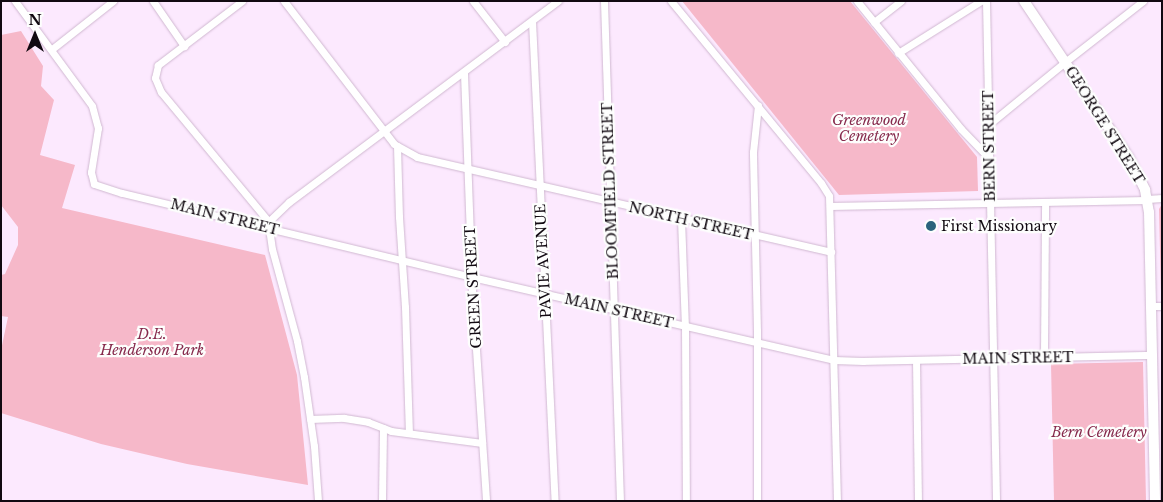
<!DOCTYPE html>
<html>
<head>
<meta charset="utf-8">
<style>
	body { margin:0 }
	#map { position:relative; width:1163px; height:502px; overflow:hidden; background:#fce9fe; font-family:"Libre Baskerville",serif }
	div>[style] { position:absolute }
	.green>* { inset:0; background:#f6b8c9 }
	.roads { filter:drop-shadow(0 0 1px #d0b8d1) drop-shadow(0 0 1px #d0b8d1) }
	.street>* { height:7px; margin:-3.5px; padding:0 3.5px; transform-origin:3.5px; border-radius:3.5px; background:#fff }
	.secondary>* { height:10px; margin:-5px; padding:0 5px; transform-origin:5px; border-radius:5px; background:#fff }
	.dots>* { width:14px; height:14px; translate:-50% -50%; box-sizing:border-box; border:2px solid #fdfefd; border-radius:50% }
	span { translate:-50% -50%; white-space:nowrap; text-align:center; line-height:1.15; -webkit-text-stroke:4.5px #fdfefd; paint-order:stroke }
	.park-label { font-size:14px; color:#86294c; font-style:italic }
	.street-label { font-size:14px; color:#110911 }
	.poi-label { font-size:14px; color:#110911 }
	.left { translate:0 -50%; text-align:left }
	.frame { position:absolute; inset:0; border:2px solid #110911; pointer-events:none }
	.north { position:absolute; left:10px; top:10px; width:50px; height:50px; -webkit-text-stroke:4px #fdfefd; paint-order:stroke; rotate:0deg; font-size:14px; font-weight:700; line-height:20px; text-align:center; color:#110911 }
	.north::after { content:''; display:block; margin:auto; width:18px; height:22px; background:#110911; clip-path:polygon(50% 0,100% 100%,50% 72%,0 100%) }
</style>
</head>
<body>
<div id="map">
	<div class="green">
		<i style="clip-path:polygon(682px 1px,850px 1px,977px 157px,978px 191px,839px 195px)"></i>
		<i style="clip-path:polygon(21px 31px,43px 66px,41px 86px,54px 100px,40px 155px,75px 165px,62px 208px,265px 255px,297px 375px,308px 485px,187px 464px,101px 444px,1px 413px,1px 350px,8px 317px,1px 316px,1px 275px,5px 274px,18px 245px,18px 227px,1px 205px,1px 35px)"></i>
		<i style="clip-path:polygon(1162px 204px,1162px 334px,1159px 209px)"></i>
		<i style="clip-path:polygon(1143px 362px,1146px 501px,1054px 501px,1051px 364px)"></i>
	</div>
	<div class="roads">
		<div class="street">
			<i style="left:15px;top:1px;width:130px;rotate:53.7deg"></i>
			<i style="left:92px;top:106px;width:23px;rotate:75deg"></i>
			<i style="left:98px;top:128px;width:45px;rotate:99deg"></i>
			<i style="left:91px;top:172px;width:12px;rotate:76deg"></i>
			<i style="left:94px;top:184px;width:29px;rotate:18deg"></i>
			<i style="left:122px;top:193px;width:360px;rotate:13.5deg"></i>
			<i style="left:472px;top:277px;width:371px;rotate:12.9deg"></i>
			<i style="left:834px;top:360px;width:29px;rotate:2deg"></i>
			<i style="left:863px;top:361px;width:290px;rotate:-1.2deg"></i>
			<i style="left:153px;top:1px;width:55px;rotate:55.4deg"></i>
			<i style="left:242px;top:1px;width:106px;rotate:142.7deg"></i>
			<i style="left:158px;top:65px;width:13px;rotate:103deg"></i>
			<i style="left:155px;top:78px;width:15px;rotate:67deg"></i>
			<i style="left:161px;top:92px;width:168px;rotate:50.3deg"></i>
			<i style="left:284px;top:1px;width:180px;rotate:52.4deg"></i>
			<i style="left:394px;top:144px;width:26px;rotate:29deg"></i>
			<i style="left:417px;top:157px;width:425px;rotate:12.9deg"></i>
			<i style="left:473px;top:1px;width:52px;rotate:52deg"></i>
			<i style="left:604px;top:1px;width:500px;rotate:88.17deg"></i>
			<i style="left:671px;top:1px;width:236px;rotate:50.5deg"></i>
			<i style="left:821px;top:183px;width:15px;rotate:58deg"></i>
			<i style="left:829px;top:196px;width:305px;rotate:88.5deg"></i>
			<i style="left:857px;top:1px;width:165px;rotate:50.9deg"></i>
			<i style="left:961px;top:129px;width:40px;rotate:46deg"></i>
			<i style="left:986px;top:1px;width:500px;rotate:88.85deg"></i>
			<i style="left:532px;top:21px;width:481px;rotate:87.3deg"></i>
			<i style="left:874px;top:22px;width:34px;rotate:-38deg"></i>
			<i style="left:52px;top:49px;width:78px;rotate:-38.2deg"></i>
			<i style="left:898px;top:53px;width:98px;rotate:-32.1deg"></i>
			<i style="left:464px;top:73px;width:216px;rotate:87.9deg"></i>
			<i style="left:472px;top:289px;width:212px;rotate:86.2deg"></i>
			<i style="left:988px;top:125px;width:99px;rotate:-39.3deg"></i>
			<i style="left:1065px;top:62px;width:99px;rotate:-38deg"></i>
			<i style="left:397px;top:146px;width:71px;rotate:88.4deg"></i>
			<i style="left:399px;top:217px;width:90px;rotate:86.2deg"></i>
			<i style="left:405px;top:307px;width:125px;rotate:88.2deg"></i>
			<i style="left:1147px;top:199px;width:15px;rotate:-4deg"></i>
			<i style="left:830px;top:206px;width:317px;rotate:-1.1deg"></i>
			<i style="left:681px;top:219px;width:107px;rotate:87.9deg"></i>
			<i style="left:685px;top:326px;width:175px;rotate:89.7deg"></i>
			<i style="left:264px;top:226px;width:35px;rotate:-44deg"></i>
			<i style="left:289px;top:202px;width:336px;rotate:-36.8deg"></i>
			<i style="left:269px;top:228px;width:21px;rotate:82deg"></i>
			<i style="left:272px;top:249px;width:95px;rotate:74.8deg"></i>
			<i style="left:297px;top:341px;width:37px;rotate:79deg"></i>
			<i style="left:304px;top:377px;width:70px;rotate:81.8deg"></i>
			<i style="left:314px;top:446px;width:55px;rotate:85.8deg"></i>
			<i style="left:1151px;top:306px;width:11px"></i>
			<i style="left:1044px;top:357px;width:155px;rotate:-89.6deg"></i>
			<i style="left:916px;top:360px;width:141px;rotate:89.2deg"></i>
			<i style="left:310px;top:419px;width:34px;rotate:-2deg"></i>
			<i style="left:344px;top:418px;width:24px;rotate:9deg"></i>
			<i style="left:368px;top:422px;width:25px;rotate:21deg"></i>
			<i style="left:391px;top:431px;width:92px;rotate:7.5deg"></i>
			<i style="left:382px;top:501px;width:73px;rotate:-89.2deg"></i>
			<i style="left:757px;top:501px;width:170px;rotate:-90deg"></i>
			<i style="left:757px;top:331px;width:179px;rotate:-91.3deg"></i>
			<i style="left:753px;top:152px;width:47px;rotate:-83.9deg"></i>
		</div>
		<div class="secondary">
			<i style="left:1024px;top:1px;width:189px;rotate:56.2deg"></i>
			<i style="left:1129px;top:158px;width:36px;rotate:63deg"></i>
			<i style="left:1145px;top:190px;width:22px;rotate:80deg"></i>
			<i style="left:1149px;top:212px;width:289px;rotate:88.8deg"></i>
		</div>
	</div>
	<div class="dots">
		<i style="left:931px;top:226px;background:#2b637d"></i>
	</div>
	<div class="park-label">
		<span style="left:869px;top:128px">Greenwood<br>Cemetery</span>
		<span style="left:152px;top:342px">D.E.<br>Henderson Park</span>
		<span style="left:1099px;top:432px">Bern Cemetery</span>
	</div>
	<div class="street-label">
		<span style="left:1105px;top:125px;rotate:58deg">GEORGE STREET</span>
		<span style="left:989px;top:146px;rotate:-91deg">BERN STREET</span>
		<span style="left:610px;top:191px;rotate:-92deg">BLOOMFIELD STREET</span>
		<span style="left:225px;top:217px;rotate:14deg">MAIN STREET</span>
		<span style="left:691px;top:221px;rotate:13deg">NORTH STREET</span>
		<span style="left:543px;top:261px;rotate:-93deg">PAVIE AVENUE</span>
		<span style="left:473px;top:287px;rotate:-93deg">GREEN STREET</span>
		<span style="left:619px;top:311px;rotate:13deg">MAIN STREET</span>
		<span style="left:1018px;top:358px;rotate:-1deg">MAIN STREET</span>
	</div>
	<div class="poi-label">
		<span class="left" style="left:941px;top:226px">First Missionary</span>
	</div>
	<div class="frame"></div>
	<div class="north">N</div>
</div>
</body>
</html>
